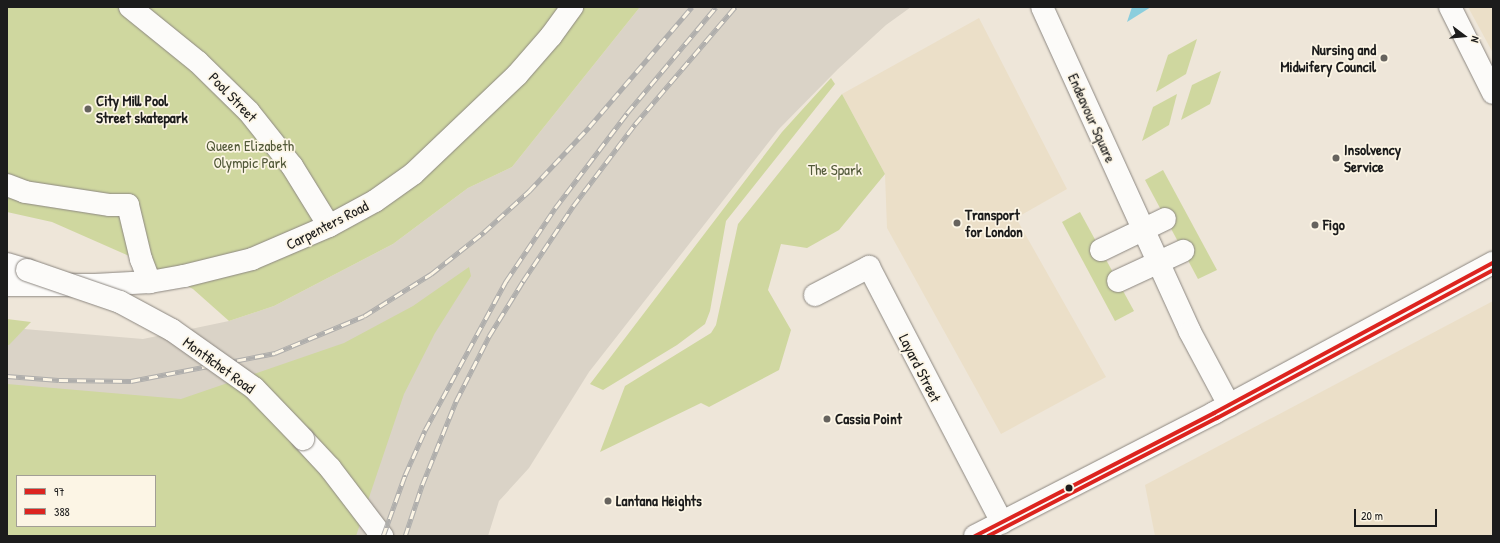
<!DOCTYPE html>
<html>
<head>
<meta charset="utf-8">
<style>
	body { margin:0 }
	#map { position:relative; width:1500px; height:543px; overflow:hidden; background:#eee6d9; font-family:"Patrick Hand",sans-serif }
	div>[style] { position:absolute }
	.built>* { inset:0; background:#ebdfc8 }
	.industrial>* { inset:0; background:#dad3c7 }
	.green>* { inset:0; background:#cfd79f }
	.water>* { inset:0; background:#8bcedd }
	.roads { filter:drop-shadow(0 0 1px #8c8781) drop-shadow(0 0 1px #8c8781) }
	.minor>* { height:22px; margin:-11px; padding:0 11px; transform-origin:11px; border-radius:11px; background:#fcfbf9 }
	.rail>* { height:4.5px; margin-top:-2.25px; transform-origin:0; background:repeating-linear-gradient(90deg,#fcf5e5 0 9px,#afaeac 0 18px); box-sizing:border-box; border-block:1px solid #afaeac }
	.bridges { filter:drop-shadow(0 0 1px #8c8781) drop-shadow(0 0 1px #8c8781) }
	.minor-bridge>* { height:22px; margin:-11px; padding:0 11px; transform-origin:11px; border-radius:11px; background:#fcfbf9 }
	.bus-1>* { height:4px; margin:-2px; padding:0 2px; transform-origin:2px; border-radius:2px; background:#dc241f }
	.bus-2>* { height:4px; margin:-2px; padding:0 2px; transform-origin:2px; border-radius:2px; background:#dc241f }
	.dots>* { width:11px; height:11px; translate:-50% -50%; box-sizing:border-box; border:2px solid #fcf5e5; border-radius:50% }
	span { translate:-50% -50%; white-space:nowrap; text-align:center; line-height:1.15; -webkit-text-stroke:3.5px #fcf5e5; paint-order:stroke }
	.poi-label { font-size:15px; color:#1c1c1c; font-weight:700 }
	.right { translate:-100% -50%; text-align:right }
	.left { translate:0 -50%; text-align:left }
	.street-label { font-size:15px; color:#1c1c1c }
	.park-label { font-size:15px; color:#525939 }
	.frame { position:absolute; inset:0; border:8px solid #1c1c1c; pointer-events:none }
	.legend { position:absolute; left:16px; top:475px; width:140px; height:52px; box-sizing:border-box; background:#fcf5e5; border:1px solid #a29e95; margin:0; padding:5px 7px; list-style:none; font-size:12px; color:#1c1c1c }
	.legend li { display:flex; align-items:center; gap:8px; height:20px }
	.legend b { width:20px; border:1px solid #a29e95 }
	.north { position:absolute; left:1444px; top:16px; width:40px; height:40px; -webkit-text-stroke:3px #fcf5e5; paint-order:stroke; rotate:106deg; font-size:11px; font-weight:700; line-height:16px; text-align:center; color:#1c1c1c }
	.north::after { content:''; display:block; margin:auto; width:14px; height:18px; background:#1c1c1c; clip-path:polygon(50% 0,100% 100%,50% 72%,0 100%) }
	.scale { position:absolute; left:1354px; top:509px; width:83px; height:18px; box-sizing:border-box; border:2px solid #1c1c1c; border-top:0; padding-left:5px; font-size:12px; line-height:14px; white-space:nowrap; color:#1c1c1c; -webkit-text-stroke:3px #fcf5e5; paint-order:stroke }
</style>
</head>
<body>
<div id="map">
	<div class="built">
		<i style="clip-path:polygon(1468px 7px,1493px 7px,1493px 53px)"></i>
		<i style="clip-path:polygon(979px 18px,1067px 189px,1016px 218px,1106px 377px,1001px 434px,887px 228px,885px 174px,842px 94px)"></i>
		<i style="clip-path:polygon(1493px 301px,1493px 536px,1155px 536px,1145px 485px)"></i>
	</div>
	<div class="industrial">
		<i style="clip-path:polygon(evenodd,640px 7px,911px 7px,886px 25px,838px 69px,779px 129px,589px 372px,529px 468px,499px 501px,488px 536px,7px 536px,7px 345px,24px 329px,143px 339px,229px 321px,274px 306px,393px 244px,468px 188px,512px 167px,640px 7px,17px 476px,155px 476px,155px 526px,17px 526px,17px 476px)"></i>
	</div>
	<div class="green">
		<i style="clip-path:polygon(7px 7px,640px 7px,512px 167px,468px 188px,393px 244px,274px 306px,229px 321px,193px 289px,136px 259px,52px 222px,7px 212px)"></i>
		<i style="clip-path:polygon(1197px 39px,1186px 74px,1156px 92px,1168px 55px)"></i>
		<i style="clip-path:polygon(1221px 71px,1210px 104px,1181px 120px,1192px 85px)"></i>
		<i style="clip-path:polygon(831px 78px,835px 84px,726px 221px,710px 311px,705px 324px,677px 345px,603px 390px,590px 384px,782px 132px)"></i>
		<i style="clip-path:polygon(842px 94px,885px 174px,839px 230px,807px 248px,781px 244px,768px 290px,791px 330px,779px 370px,709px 407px,701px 403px,600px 452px,625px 386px,711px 333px,716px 325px,738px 224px)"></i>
		<i style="clip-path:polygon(1177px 94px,1169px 125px,1142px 141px,1153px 107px)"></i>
		<i style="clip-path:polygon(1163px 170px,1217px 270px,1198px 279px,1145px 180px)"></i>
		<i style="clip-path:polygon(1080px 212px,1134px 311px,1115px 321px,1062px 222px)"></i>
		<i style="clip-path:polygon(evenodd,469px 267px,471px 276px,435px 333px,404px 394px,356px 536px,7px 536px,7px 384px,181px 399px,344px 343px,413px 306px,469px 267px,17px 476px,155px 476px,155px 526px,17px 526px,17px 476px)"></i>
		<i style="clip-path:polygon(7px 319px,31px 322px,9px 345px,7px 345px)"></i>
	</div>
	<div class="water">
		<i style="clip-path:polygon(1132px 7px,1151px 7px,1127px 22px)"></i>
	</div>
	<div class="roads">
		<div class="minor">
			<i style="left:130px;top:7px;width:87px;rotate:39deg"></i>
			<i style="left:198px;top:62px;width:71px;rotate:44.4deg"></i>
			<i style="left:249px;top:112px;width:69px;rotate:51.5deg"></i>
			<i style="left:292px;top:166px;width:70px;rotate:58.3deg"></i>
			<i style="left:1042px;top:7px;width:357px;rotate:65.5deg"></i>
			<i style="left:1190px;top:332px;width:83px;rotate:61.9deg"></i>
			<i style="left:1450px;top:7px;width:96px;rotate:63.4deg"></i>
			<i style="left:7px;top:185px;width:19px;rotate:21deg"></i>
			<i style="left:25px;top:192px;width:86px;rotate:8.7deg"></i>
			<i style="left:110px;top:205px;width:18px"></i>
			<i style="left:128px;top:205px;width:56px;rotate:76.5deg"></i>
			<i style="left:141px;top:259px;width:25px;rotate:69deg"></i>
			<i style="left:1101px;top:250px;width:71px;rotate:-25.8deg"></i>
			<i style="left:7px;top:264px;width:21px;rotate:17deg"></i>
			<i style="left:1118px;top:281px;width:72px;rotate:-24.8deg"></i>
			<i style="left:7px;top:285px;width:88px"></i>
			<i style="left:95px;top:285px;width:55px;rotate:-3.1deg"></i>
			<i style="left:150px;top:282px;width:35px;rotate:-10deg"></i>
			<i style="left:184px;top:276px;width:70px;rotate:-14deg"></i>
			<i style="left:252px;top:259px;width:84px;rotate:-23.2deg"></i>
			<i style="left:329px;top:226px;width:52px;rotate:-28.5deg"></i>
			<i style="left:375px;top:201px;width:47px;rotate:-35.4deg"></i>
			<i style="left:413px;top:174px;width:144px;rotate:-43.6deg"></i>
			<i style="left:517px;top:75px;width:52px;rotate:-48.9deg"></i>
			<i style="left:551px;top:36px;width:36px;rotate:-54deg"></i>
			<i style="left:815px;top:295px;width:61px;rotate:-27.4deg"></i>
			<i style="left:869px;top:267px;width:288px;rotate:62.5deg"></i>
			<i style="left:303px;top:439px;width:40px;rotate:47deg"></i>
			<i style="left:330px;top:468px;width:86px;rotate:52.6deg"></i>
			<i style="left:975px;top:536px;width:269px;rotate:-27.2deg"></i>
			<i style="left:1214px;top:413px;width:317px;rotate:-28.3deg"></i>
		</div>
	</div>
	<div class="rail">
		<i style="left:7px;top:376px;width:52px;rotate:4.4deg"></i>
		<i style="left:59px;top:380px;width:72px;rotate:0.8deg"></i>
		<i style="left:131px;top:381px;width:147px;rotate:-11deg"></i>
		<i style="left:275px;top:353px;width:96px;rotate:-22.6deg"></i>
		<i style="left:364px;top:316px;width:79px;rotate:-32.1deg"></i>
		<i style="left:431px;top:274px;width:68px;rotate:-38.4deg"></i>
		<i style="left:484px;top:232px;width:61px;rotate:-42.3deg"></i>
		<i style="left:529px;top:191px;width:88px;rotate:-46.8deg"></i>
		<i style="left:589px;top:127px;width:158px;rotate:-49.4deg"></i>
		<i style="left:383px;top:536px;width:65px;rotate:-70.2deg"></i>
		<i style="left:405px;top:475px;width:49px;rotate:-66deg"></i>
		<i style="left:425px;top:430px;width:170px;rotate:-61.5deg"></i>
		<i style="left:506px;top:281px;width:88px;rotate:-56.1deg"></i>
		<i style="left:555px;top:208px;width:119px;rotate:-52.8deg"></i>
		<i style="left:627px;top:113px;width:138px;rotate:-50deg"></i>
		<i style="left:405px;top:536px;width:54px;rotate:-71.6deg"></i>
		<i style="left:422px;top:485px;width:91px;rotate:-68deg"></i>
		<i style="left:456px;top:401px;width:73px;rotate:-63.1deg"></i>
		<i style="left:489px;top:336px;width:65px;rotate:-58.3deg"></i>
		<i style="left:523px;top:281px;width:90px;rotate:-56.3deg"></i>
		<i style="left:573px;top:206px;width:103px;rotate:-52.9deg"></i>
		<i style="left:635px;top:124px;width:154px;rotate:-49.5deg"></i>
	</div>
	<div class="bridges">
		<div class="minor-bridge">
			<i style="left:27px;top:270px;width:98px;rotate:19deg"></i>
			<i style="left:120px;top:302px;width:59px;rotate:28.3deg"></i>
			<i style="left:172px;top:330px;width:100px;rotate:35.3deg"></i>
			<i style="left:254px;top:388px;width:71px;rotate:46.1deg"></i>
		</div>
	</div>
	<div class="bus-1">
		<i style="left:975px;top:536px;width:269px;rotate:-27.2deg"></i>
		<i style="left:1214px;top:413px;width:317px;rotate:-28.3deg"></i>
	</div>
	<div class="bus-2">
		<i style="left:988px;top:536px;width:258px;rotate:-27.3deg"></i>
		<i style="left:1217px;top:418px;width:313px;rotate:-28.2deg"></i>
	</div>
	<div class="dots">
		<i style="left:1384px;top:58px;background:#66635e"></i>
		<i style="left:88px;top:109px;background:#66635e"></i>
		<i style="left:1336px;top:158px;background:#66635e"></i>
		<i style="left:957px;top:223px;background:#66635e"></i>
		<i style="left:1315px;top:225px;background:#66635e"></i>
		<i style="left:827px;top:419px;background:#66635e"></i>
		<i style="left:1069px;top:488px;background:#1c1c1c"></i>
		<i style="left:608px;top:501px;background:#66635e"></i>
	</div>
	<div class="poi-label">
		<span class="right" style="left:1376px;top:58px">Nursing and<br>Midwifery Council</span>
		<span class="left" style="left:96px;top:109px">City Mill Pool<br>Street skatepark</span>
		<span class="left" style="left:1344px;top:158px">Insolvency<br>Service</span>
		<span class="left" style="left:965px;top:223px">Transport<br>for London</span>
		<span class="left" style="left:1323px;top:225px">Figo</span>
		<span class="left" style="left:835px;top:419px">Cassia Point</span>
		<span class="left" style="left:616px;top:501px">Lantana Heights</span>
	</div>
	<div class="street-label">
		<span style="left:233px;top:97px;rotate:46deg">Pool Street</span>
		<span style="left:1092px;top:118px;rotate:66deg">Endeavour Square</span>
		<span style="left:327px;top:225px;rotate:-27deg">Carpenters Road</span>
		<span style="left:219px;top:365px;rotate:36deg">Montfichet Road</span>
		<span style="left:920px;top:368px;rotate:63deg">Layard Street</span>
	</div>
	<div class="park-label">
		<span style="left:250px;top:154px">Queen Elizabeth<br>Olympic Park</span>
		<span style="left:835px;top:170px">The Spark</span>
	</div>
	<div class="frame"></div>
	<ul class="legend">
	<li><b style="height:5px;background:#dc241f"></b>97</li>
	<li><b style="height:5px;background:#dc241f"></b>388</li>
	</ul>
	<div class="north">N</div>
	<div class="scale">20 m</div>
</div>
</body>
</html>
